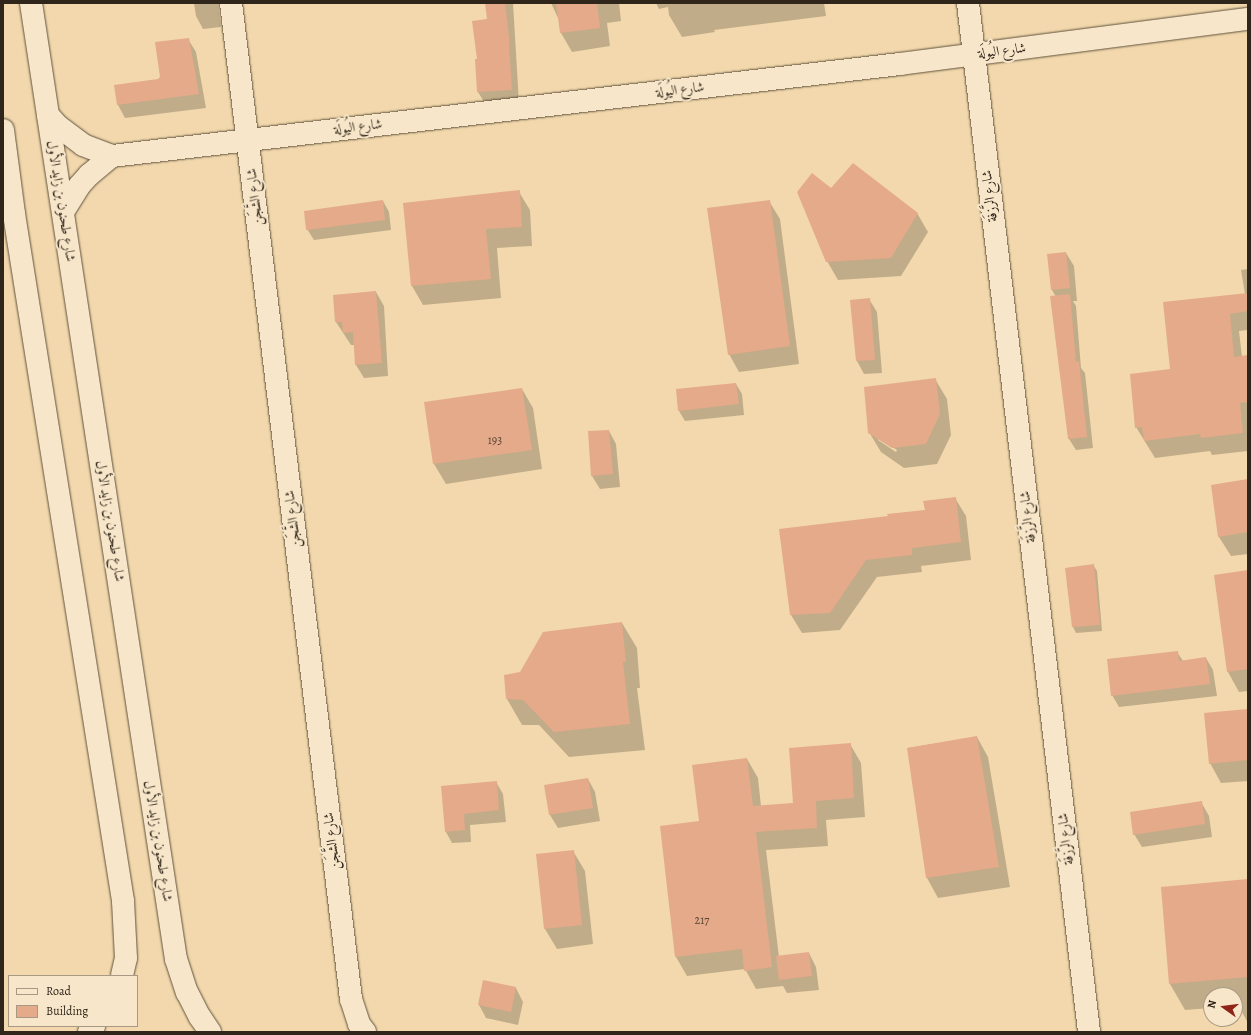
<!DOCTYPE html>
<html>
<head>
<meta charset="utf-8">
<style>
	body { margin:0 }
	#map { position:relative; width:1251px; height:1035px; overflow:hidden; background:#f2d8ac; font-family:Alegreya,Amiri,serif }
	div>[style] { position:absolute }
	.shadow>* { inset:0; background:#0003 }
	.building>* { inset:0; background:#e4aa8a }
	.roads { filter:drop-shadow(0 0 1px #60523e) drop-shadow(0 0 1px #60523e) }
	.minor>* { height:22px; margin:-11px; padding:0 11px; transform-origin:11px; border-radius:11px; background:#f7e6c9 }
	span { translate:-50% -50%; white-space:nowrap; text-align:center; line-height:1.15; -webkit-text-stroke:4px #f7e6c9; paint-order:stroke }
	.number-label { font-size:12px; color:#5c4636 }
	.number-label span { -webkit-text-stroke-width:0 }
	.street-label { font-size:14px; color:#2f251a }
	.frame { position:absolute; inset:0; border:4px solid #2f251a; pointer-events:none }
	.legend { position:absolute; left:8px; top:975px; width:130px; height:52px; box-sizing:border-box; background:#f7e6c9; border:1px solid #a79983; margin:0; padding:5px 7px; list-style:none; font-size:12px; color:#2f251a }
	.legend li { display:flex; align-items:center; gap:8px; height:20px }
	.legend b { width:20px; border:1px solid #a79983 }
	.north { position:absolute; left:1203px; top:987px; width:40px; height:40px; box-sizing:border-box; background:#f7e6c9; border:1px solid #a79983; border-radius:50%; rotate:284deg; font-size:11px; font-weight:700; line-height:16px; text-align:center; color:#2f251a }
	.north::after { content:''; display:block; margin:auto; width:14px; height:18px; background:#8f2418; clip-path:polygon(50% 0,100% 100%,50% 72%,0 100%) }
</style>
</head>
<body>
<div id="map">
	<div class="shadow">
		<i style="clip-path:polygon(194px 3px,218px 3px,221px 27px,203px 29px,196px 16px)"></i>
		<i style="clip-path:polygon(486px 3px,513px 3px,519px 103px,486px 105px,478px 92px,488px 20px)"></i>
		<i style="clip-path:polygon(551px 3px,619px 3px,621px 21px,607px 23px,610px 46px,572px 52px,561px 33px,559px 20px)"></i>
		<i style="clip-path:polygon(656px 3px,824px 3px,826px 16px,714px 30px,715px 32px,682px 37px,669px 15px,668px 7px,659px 9px)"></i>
		<i style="clip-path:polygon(188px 39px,196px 52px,206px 108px,125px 118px,118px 105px,115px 86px,158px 80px)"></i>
		<i style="clip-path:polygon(832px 190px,917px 213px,928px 232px,901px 276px,838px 280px,827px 261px)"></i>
		<i style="clip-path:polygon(519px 192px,530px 210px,532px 246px,497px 248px,501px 298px,423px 305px,412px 286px,404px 204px)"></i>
		<i style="clip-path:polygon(383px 201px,389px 212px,391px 230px,314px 240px,307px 229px)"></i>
		<i style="clip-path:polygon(769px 201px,780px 219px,799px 364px,739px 372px,729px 354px)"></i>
		<i style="clip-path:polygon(1066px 253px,1074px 266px,1077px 301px,1073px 301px,1076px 306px,1081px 368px,1085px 373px,1093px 448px,1076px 450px,1069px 439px,1051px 297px,1056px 297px,1052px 290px)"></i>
		<i style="clip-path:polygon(1248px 269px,1248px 330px,1239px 331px,1242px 357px,1248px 356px,1248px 451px,1212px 455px,1210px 451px,1155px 458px,1136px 427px,1171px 370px,1245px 294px,1241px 270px)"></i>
		<i style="clip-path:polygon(376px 292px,384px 306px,388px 376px,364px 378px,356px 365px,355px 345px,351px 345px,336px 322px)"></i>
		<i style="clip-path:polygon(869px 299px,877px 312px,882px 373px,864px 374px,857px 361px,851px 301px)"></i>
		<i style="clip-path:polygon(evenodd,935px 379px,947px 399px,951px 435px,937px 464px,904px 468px,881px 452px,869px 432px,935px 379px,878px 438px,897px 450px,896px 452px,878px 440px,878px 438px)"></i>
		<i style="clip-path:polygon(736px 384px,742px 394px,744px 415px,685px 421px,679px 411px)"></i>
		<i style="clip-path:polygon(522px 389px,533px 408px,542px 469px,446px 484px,434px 464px,425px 403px)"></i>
		<i style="clip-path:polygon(609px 431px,616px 444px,620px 487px,600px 489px,592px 476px)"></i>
		<i style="clip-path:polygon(1248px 480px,1248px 554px,1231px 556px,1219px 537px)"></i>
		<i style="clip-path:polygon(955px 498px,966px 516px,971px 560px,921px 566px,922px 572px,877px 577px,840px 630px,802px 633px,791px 615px,926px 511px)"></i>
		<i style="clip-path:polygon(1093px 565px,1097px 571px,1102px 631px,1076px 633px,1073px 627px)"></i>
		<i style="clip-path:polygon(1248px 571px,1248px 691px,1239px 692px,1228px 672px,1215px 576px)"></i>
		<i style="clip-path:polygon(622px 623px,637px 648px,640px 688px,637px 688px,645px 750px,569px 757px,539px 725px,522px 725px,507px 699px,521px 673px)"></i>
		<i style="clip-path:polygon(1177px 652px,1183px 661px,1206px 658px,1213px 670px,1217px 696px,1119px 707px,1112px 695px)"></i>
		<i style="clip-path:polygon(1248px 710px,1248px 781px,1221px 783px,1210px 763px)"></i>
		<i style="clip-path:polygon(977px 737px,988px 757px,1010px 887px,938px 898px,927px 878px,908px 748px)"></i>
		<i style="clip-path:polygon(850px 744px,861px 763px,865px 817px,826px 820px,828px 846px,766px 850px,779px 957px,809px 953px,816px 967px,819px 990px,787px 993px,783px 986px,756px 989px,745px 969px,687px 976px,676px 957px,700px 822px,747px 759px,758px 778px,761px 806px,794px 804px)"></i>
		<i style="clip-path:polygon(588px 779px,595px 792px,600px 821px,558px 828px,550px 815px,545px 786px)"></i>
		<i style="clip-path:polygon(496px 782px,503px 794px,506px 822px,470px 825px,471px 842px,452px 843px,446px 832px)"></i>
		<i style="clip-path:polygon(1201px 802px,1209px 816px,1212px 837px,1142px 847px,1134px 834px)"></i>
		<i style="clip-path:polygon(573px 851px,585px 871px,593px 944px,557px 949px,545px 929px,537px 855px)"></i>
		<i style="clip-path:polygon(1248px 880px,1248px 1023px,1238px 1005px,1235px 1005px,1235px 995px,1211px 995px,1211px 1008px,1185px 1010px,1170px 984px,1162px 888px)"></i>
		<i style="clip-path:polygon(516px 988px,523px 1002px,518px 1025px,486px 1018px,479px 1005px)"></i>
	</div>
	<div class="building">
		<i style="clip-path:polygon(485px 3px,505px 3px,510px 45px,509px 45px,512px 90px,477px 92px,475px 59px,477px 59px,472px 21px,487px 19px)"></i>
		<i style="clip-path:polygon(556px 3px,597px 3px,600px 28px,560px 33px)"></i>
		<i style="clip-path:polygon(189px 38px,199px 94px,117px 105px,114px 85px,158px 79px,160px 77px,155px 42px)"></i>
		<i style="clip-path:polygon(853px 163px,918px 213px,891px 258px,826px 262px,797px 192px,812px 173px,831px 188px)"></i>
		<i style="clip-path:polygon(520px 190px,522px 227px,486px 229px,491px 279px,411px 286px,403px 203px)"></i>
		<i style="clip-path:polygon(383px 200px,385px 220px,306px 230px,304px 211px)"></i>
		<i style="clip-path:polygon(770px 200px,790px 346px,728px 355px,707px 208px)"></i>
		<i style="clip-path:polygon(1066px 252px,1070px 288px,1051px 290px,1047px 254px)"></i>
		<i style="clip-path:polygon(376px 291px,382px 363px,355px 365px,353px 332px,343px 333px,342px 322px,335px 322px,333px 295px)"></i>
		<i style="clip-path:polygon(1248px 293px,1248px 311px,1230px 314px,1234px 357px,1248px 355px,1248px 402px,1240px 403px,1243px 433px,1201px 438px,1200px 434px,1144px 441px,1142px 427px,1135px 428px,1130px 374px,1170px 369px,1163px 302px)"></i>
		<i style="clip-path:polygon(1070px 294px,1076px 362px,1079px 361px,1087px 437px,1068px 439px,1050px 296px)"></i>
		<i style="clip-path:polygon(870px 298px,875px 360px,856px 361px,850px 300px)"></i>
		<i style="clip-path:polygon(936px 378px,940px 414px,926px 444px,892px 448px,868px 433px,864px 387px)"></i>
		<i style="clip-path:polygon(736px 383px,739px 404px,678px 411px,676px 389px)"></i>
		<i style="clip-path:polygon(522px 388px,532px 450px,433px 464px,424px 402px)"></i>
		<i style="clip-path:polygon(609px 430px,613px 474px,591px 476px,588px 431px)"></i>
		<i style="clip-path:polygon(1248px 479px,1248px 532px,1218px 537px,1211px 485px)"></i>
		<i style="clip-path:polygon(956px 497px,961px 542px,912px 548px,912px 555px,866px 560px,830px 613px,790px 615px,779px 529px,888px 516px,887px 514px,925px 510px,923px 501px)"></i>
		<i style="clip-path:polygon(1094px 564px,1100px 625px,1072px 627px,1065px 568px)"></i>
		<i style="clip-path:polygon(1248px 570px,1248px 669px,1227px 672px,1214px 575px)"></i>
		<i style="clip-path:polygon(622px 622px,626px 662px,623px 662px,630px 724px,554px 732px,523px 700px,506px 699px,504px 675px,520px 672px,543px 632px)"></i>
		<i style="clip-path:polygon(1178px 651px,1179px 661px,1206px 657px,1210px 684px,1111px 696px,1107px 659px)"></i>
		<i style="clip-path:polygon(1248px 709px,1248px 760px,1209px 764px,1204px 713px)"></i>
		<i style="clip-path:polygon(977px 736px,999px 867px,926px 878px,907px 748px)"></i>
		<i style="clip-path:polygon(851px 743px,854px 798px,816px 801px,817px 828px,756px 832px,772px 967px,744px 971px,742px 949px,675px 957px,660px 826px,699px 821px,692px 765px,747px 758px,753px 806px,793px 803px,789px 748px)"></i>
		<i style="clip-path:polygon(588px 778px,593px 808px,549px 815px,544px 785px)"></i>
		<i style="clip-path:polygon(497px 781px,499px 810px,464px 814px,465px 830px,445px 832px,441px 786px)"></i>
		<i style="clip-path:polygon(1202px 801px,1205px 824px,1133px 835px,1130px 812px)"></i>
		<i style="clip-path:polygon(574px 850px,582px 925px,544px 929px,536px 854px)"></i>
		<i style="clip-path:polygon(1248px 879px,1248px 977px,1169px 984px,1161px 887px)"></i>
		<i style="clip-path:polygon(809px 952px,812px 976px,779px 980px,776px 956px)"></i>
		<i style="clip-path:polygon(483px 980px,516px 987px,511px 1012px,478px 1005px)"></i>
	</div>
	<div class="roads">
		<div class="minor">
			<i style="left:31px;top:3px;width:967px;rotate:81.38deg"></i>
			<i style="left:176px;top:959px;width:35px;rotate:72deg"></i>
			<i style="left:187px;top:992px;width:28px;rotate:63deg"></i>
			<i style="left:200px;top:1017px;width:18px;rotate:56deg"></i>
			<i style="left:231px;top:3px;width:1003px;rotate:83.13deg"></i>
			<i style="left:351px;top:999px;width:26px;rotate:72deg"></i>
			<i style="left:359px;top:1024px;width:10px;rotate:53deg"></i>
			<i style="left:968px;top:3px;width:1036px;rotate:83.29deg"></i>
			<i style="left:48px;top:115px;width:15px;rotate:48deg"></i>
			<i style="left:58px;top:126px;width:31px;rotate:37deg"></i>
			<i style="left:83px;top:145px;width:31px;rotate:21deg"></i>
			<i style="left:112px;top:156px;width:793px;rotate:-6.66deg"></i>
			<i style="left:900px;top:64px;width:351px;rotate:-7.4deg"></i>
			<i style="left:3px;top:130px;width:85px;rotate:82.5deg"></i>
			<i style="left:14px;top:214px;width:696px;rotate:80.98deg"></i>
			<i style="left:123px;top:901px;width:57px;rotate:87deg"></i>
			<i style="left:126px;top:958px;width:18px;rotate:103deg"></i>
			<i style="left:63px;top:212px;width:31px;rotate:-58deg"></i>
			<i style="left:79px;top:186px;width:15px;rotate:-48deg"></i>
			<i style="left:89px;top:175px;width:30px;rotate:-40deg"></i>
			<i style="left:89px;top:1032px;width:8px;rotate:-50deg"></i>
		</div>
	</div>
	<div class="number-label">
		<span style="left:495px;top:441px">193</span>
		<span style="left:702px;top:921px">217</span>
	</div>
	<div class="street-label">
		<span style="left:1002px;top:51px;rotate:-7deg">شارع اليُولَة</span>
		<span style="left:680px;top:90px;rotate:-7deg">شارع اليُولَة</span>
		<span style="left:358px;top:127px;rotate:-7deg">شارع اليُولَة</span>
		<span style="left:990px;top:196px;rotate:-97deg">شارع الرَّزفَة</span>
		<span style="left:255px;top:197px;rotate:-97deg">شارع الشَّجَن</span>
		<span style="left:61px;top:201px;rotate:81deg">شارع طحنون بن زايد الأول</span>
		<span style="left:1028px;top:517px;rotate:-97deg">شارع الرَّزفَة</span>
		<span style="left:293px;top:519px;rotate:-97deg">شارع الشَّجَن</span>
		<span style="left:110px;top:521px;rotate:81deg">شارع طحنون بن زايد الأول</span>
		<span style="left:1066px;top:839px;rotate:-97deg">شارع الرَّزفَة</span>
		<span style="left:158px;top:841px;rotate:81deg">شارع طحنون بن زايد الأول</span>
		<span style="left:332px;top:841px;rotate:-97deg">شارع الشَّجَن</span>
	</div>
	<div class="frame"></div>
	<ul class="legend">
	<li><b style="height:5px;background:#f7e6c9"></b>Road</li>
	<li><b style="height:11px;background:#e4aa8a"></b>Building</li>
	</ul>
	<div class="north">N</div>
</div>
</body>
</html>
